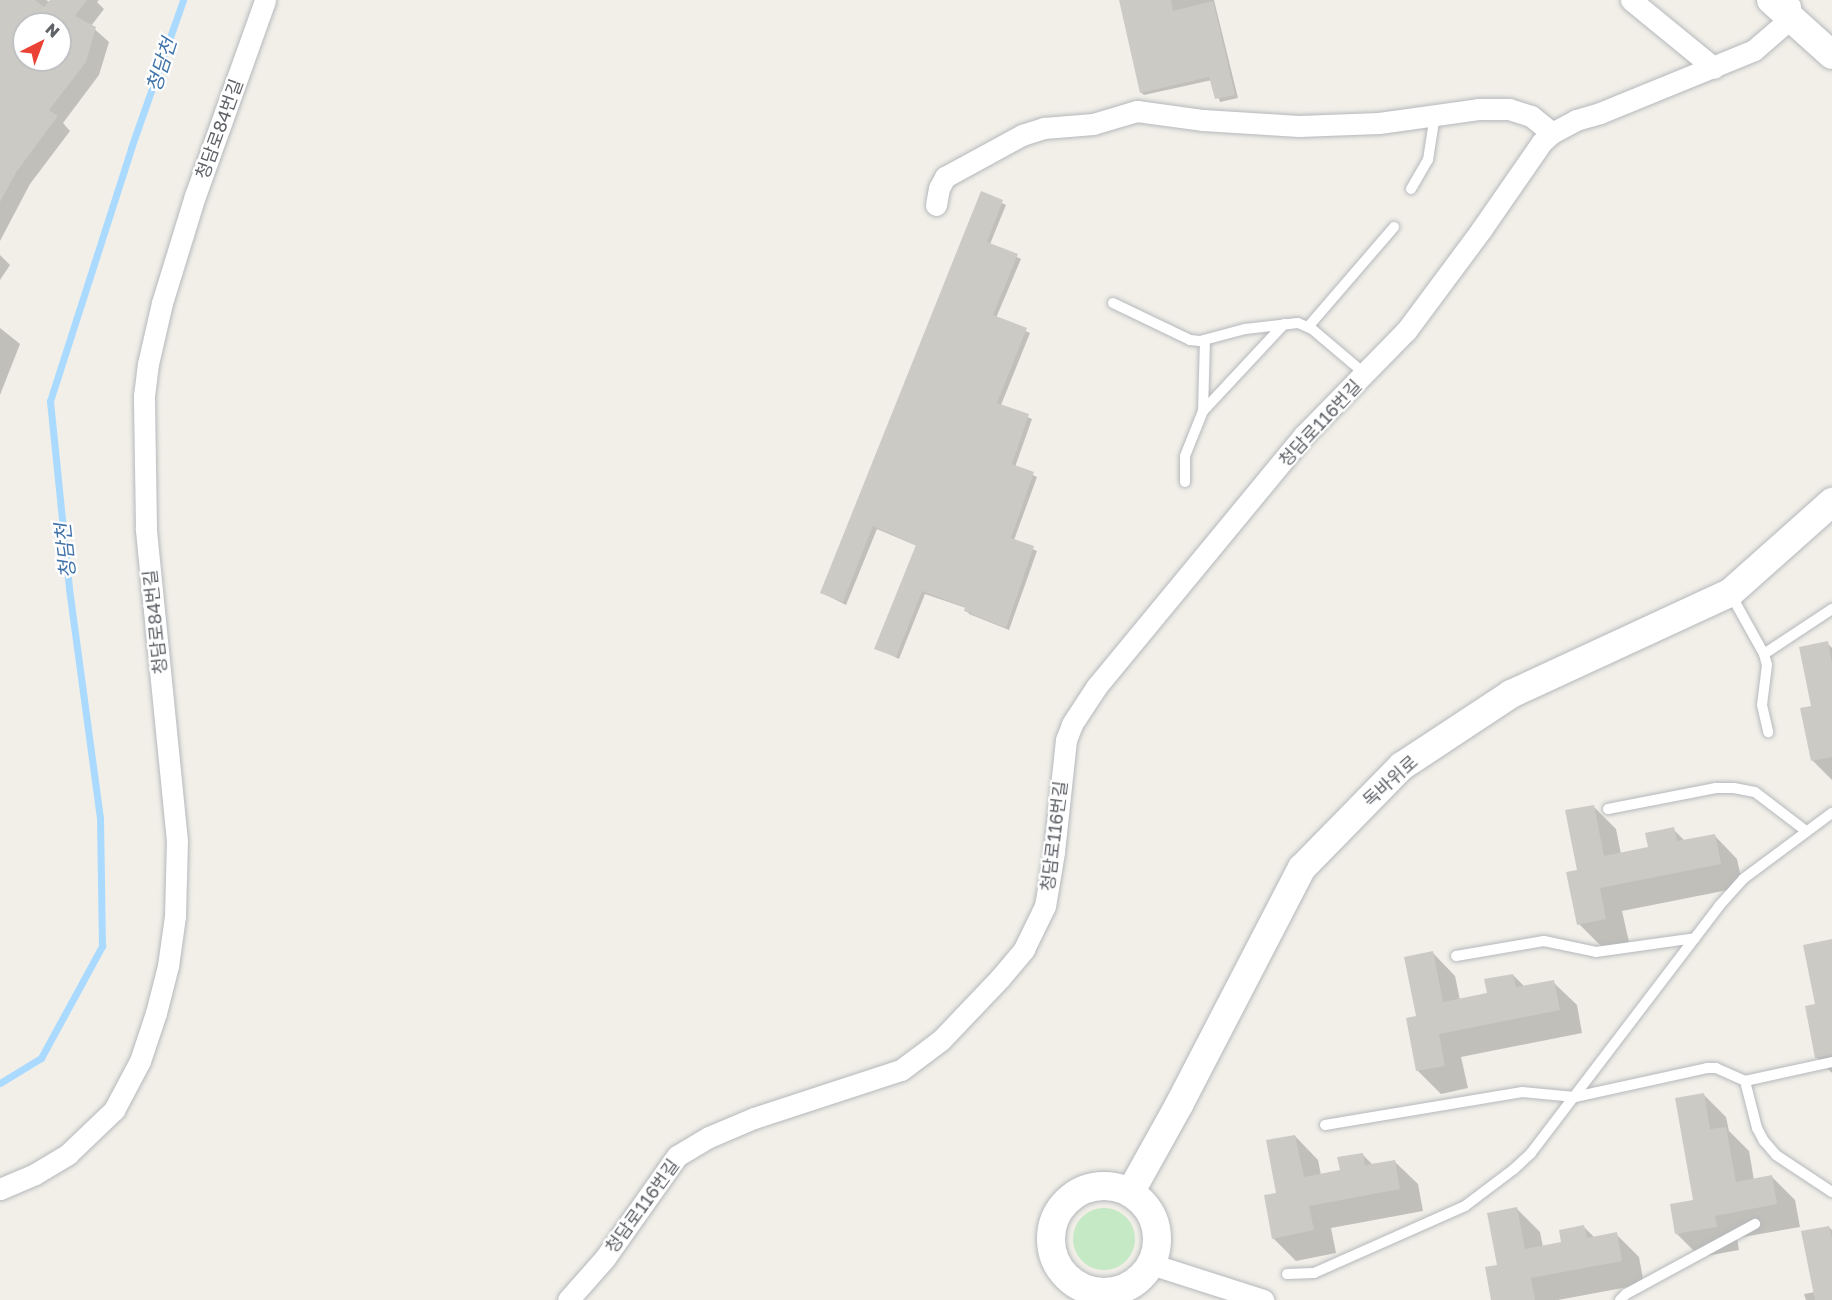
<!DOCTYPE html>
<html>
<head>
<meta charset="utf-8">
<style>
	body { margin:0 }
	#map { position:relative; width:1832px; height:1300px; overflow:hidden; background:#f1efe8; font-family:"Golos Text","Noto Sans KR",sans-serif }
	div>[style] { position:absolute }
	.green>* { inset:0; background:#c5e8c5 }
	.round { border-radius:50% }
	.shadow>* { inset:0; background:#0003 }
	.stream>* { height:7px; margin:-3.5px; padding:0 3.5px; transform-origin:3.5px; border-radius:3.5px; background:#aadaff }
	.building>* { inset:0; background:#cccac5 }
	.roads { filter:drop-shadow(0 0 2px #b5b8bc) drop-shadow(0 0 2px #b5b8bc) }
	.service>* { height:10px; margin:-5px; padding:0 5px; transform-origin:5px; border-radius:5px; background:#fff }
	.minor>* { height:21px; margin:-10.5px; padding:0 10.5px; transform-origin:10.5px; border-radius:10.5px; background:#fff }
	.secondary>* { height:28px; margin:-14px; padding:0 14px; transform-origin:14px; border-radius:14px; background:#fff }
	.secondary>.ring { margin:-14px; padding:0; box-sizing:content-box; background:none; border:28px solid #fff; border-radius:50% }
	span { translate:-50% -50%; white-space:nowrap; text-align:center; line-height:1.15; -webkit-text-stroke:4.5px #fff; paint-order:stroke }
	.street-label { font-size:18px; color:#5f6368 }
	.water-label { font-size:20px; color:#4174aa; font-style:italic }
	.north { position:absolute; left:12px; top:12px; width:60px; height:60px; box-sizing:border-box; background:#fff; border:2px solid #bfc1c3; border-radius:50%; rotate:42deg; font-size:16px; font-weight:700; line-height:24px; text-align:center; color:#5f6368 }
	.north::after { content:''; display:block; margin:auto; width:21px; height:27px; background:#ea4335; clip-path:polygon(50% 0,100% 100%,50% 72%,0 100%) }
</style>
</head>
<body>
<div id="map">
	<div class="green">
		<i class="round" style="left:1073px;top:1208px;width:62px;height:62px"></i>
	</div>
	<div class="shadow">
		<i style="clip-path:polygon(evenodd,0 0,46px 0,50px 2px,51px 0,99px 0,97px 2px,104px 9px,91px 26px,109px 42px,99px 75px,63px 123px,70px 131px,30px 184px,0 241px,0 0,24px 24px,60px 24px,60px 60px,24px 60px,24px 24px)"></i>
		<i style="clip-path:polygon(1120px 0,1214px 0,1238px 98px,1220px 102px,1212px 80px,1144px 95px,1141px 92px)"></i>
		<i style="clip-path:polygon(982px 193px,1006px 205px,990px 244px,1021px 259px,996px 318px,1030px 333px,1001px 405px,1032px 419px,1015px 467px,1037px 477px,1014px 540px,1037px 551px,1009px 630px,969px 614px,966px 608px,925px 594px,899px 659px,876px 648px,917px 546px,877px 529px,846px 605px,822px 593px)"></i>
		<i style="clip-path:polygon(0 255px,10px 265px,0 280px)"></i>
		<i style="clip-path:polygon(0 328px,20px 344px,0 395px)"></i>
		<i style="clip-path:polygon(1827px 643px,1832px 648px,1832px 780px,1813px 761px,1813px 707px)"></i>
		<i style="clip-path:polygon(1593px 806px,1616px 829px,1621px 854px,1649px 848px,1673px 829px,1685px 841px,1714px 835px,1737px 859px,1743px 887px,1622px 911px,1629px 942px,1602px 947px,1579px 924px,1579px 871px)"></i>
		<i style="clip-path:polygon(1832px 942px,1832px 1073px,1816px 1057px,1817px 1005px)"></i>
		<i style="clip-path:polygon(1432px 952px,1455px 976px,1460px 1000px,1488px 994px,1513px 975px,1525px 987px,1553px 982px,1577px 1005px,1582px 1033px,1461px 1057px,1468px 1088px,1441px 1094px,1418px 1071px,1418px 1017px)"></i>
		<i style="clip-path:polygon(1703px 1094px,1726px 1117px,1729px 1131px,1749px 1151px,1754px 1180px,1772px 1177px,1795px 1200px,1800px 1227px,1737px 1238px,1739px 1250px,1700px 1257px,1677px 1234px,1695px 1202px)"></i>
		<i style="clip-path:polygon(1295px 1136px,1318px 1160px,1321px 1175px,1341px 1171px,1362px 1154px,1373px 1165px,1394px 1161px,1418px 1184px,1423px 1211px,1331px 1228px,1336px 1253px,1296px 1261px,1273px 1238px,1278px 1194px)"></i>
		<i style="clip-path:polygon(1517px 1209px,1540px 1232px,1543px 1247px,1563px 1244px,1584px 1227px,1595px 1238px,1616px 1234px,1639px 1257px,1644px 1284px,1558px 1300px,1493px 1300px,1499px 1266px)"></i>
		<i style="clip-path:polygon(1829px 1227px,1832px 1230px,1832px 1300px,1806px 1300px,1804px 1294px,1815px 1292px)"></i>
	</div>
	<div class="stream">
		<i style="left:0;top:1083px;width:48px;rotate:-31.4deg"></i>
		<i style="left:41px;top:1058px;width:128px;rotate:-61.4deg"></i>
		<i style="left:102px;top:946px;width:128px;rotate:-90.9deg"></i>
		<i style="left:100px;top:818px;width:232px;rotate:-97.7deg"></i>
		<i style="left:69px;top:588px;width:188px;rotate:-95.8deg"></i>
		<i style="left:50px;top:401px;width:266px;rotate:-72.2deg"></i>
		<i style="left:131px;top:148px;width:157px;rotate:-70.6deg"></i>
	</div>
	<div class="building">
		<i style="clip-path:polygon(evenodd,0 0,35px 0,44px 7px,50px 0,87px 0,75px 16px,96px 27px,86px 62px,49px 110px,58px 116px,17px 171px,0 202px,0 0,24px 24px,60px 24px,60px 60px,24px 60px,24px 24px)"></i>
		<i style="clip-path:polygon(1119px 0,1171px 0,1173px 11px,1213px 1px,1235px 95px,1215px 99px,1209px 77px,1140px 93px)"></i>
		<i style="clip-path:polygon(981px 191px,1003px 200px,987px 242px,1018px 254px,993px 315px,1027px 328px,997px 403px,1029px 414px,1012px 464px,1034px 472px,1011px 538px,1034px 546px,1006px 628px,964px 611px,965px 607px,922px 591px,896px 657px,874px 649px,916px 545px,873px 526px,843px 602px,820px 593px)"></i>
		<i style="clip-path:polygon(1828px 641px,1832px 663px,1832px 757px,1811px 761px,1800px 708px,1811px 706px,1799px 647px)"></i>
		<i style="clip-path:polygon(1594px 805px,1604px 856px,1648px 847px,1645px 833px,1674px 827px,1677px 841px,1715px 834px,1721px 864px,1600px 888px,1606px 919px,1577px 925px,1566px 872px,1577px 870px,1565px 810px)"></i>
		<i style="clip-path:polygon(1832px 939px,1832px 1055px,1815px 1058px,1805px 1006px,1815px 1004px,1803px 945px)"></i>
		<i style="clip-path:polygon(1433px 951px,1443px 1002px,1487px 993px,1484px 979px,1513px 974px,1516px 987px,1554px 980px,1560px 1010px,1439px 1034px,1445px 1066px,1416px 1071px,1406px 1018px,1416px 1016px,1404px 957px)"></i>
		<i style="clip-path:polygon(1704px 1093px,1710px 1129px,1726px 1127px,1736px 1182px,1772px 1175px,1777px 1204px,1715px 1216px,1717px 1227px,1675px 1234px,1670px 1204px,1693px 1200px,1675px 1098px)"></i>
		<i style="clip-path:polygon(1295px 1135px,1304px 1177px,1340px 1170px,1337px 1157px,1363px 1153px,1365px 1165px,1395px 1160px,1400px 1189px,1309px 1206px,1314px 1230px,1272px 1239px,1264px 1195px,1276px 1193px,1266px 1140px)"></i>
		<i style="clip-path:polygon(1517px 1207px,1525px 1249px,1561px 1242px,1559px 1230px,1584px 1225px,1587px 1238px,1617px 1232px,1622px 1261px,1531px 1278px,1535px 1300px,1491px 1300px,1485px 1267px,1497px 1265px,1487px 1213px)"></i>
		<i style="clip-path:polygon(1829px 1226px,1832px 1238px,1832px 1300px,1815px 1300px,1801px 1231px)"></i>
	</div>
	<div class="roads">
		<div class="service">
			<i style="left:1411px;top:189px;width:34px;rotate:-60deg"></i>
			<i style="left:1428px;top:160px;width:46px;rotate:-81.2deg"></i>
			<i style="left:1113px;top:303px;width:85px;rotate:25.7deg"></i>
			<i style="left:1190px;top:340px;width:10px;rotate:6deg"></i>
			<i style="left:1200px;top:341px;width:47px;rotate:-14.9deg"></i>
			<i style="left:1245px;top:329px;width:53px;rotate:-6.5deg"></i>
			<i style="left:1298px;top:323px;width:15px;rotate:23deg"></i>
			<i style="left:1312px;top:329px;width:70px;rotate:40.3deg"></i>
			<i style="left:1308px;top:327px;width:132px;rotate:-49.3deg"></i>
			<i style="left:1203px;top:411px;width:70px;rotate:-88.4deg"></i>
			<i style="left:1185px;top:482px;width:26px;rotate:-90deg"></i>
			<i style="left:1185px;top:456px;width:48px;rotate:-68.2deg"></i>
			<i style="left:1203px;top:411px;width:119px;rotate:-47deg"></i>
			<i style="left:1730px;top:593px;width:70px;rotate:60.9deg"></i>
			<i style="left:1764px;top:654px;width:11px;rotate:75deg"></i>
			<i style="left:1767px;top:665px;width:40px;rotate:97.1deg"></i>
			<i style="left:1762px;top:705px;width:28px;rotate:77deg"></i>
			<i style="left:1764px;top:654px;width:82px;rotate:-33.5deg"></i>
			<i style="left:1608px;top:809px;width:110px;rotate:-11deg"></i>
			<i style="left:1716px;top:788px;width:18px"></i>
			<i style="left:1734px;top:788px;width:21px;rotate:11deg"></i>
			<i style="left:1755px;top:792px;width:64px;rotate:37.4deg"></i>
			<i style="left:1456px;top:956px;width:89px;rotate:-9.7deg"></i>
			<i style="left:1544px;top:941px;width:53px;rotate:11.9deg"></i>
			<i style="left:1596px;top:952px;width:100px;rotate:-8deg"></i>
			<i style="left:1745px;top:1081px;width:49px;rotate:75.7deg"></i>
			<i style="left:1757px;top:1128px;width:15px;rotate:62deg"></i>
			<i style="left:1764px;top:1141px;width:18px;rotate:49deg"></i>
			<i style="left:1776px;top:1155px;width:67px;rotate:33.5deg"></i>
			<i style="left:1325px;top:1125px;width:200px;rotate:-9.5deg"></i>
			<i style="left:1522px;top:1092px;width:53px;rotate:5.4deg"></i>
			<i style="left:1575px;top:1097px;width:135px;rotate:-12.4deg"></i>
			<i style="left:1707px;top:1068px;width:9px"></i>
			<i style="left:1716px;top:1068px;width:32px;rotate:24deg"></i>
			<i style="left:1745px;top:1081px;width:89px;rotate:-12.3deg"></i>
			<i style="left:1287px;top:1274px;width:27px;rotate:-2deg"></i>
			<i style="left:1314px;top:1273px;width:165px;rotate:-23.9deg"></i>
			<i style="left:1465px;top:1206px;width:61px;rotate:-37.1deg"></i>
			<i style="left:1514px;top:1169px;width:23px;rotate:-43deg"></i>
			<i style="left:1531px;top:1153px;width:310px;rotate:-52.7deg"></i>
			<i style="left:1719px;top:906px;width:36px;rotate:-48deg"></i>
			<i style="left:1743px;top:879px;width:111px;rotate:-36.6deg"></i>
			<i style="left:1620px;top:1300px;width:8px;rotate:-45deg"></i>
			<i style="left:1626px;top:1294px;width:147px;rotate:-28.5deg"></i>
		</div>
		<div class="minor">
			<i style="left:1631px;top:0;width:107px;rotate:39.3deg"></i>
			<i style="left:936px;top:205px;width:17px;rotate:-80deg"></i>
			<i style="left:939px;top:188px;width:13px;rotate:-61deg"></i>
			<i style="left:945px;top:177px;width:88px;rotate:-28.6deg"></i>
			<i style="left:1022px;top:135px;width:23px;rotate:-18deg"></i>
			<i style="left:1044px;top:128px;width:49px;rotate:-4.7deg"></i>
			<i style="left:1093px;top:124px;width:46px;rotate:-16.5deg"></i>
			<i style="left:1137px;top:111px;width:67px;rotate:7.8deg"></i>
			<i style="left:1203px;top:120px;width:96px;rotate:3.6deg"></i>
			<i style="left:1299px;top:126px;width:80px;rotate:-2.1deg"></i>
			<i style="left:1379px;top:123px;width:100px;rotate:-8deg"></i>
			<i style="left:1478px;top:109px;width:31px"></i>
			<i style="left:1509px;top:109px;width:23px;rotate:18deg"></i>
			<i style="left:1531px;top:116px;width:27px;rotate:39deg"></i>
			<i style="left:0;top:1189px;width:38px;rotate:-23deg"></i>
			<i style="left:35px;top:1174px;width:39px;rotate:-31deg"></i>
			<i style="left:68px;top:1154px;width:64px;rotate:-43.7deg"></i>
			<i style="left:114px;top:1110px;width:55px;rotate:-62deg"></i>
			<i style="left:140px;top:1061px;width:51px;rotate:-71.6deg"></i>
			<i style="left:156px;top:1013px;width:49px;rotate:-75.7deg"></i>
			<i style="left:168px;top:966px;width:50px;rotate:-82deg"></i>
			<i style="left:175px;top:916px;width:75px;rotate:-88.5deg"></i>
			<i style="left:177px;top:841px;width:315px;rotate:-95.7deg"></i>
			<i style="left:146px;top:528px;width:132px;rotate:-90.9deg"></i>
			<i style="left:144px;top:396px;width:32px;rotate:-83deg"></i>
			<i style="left:148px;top:364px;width:63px;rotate:-77.1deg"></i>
			<i style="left:162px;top:303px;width:112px;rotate:-72.9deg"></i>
			<i style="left:195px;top:196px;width:208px;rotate:-70.3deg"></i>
			<i style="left:1151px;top:1264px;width:118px;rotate:17.8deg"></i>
			<i style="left:568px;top:1300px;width:56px;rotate:-48.6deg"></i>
			<i style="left:605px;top:1258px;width:125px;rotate:-54.8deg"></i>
			<i style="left:677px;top:1156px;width:37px;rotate:-31deg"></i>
			<i style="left:709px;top:1137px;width:49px;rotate:-22.9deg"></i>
			<i style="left:754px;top:1118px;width:155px;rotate:-18.1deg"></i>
			<i style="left:901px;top:1070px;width:50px;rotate:-36.9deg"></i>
			<i style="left:941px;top:1040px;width:86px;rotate:-46.4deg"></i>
			<i style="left:1000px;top:978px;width:38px;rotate:-50deg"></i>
			<i style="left:1024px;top:949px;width:48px;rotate:-64deg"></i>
			<i style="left:1045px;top:906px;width:55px;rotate:-80.5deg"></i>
			<i style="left:1054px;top:852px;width:113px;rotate:-83.9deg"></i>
			<i style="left:1066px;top:740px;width:17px;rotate:-69deg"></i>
			<i style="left:1072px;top:724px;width:45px;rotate:-56.7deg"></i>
			<i style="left:1097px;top:686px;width:325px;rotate:-50.5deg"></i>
			<i style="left:1304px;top:435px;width:146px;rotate:-45.6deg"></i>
			<i style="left:1406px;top:331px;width:126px;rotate:-53.4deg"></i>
			<i style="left:1481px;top:230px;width:107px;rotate:-55.3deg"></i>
			<i style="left:1542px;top:142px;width:13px;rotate:-42deg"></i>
			<i style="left:1552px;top:133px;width:27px;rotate:-28deg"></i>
			<i style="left:1576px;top:120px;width:25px;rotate:-16deg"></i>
			<i style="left:1600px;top:113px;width:166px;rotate:-22.2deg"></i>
			<i style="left:1754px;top:50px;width:49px;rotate:-40.9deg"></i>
			<i style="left:1791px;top:18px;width:12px;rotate:-95deg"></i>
		</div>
		<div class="secondary">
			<i style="left:1771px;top:0;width:82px;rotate:42deg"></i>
			<i class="ring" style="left:1051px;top:1186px;width:78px;height:78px"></i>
			<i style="left:1130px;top:1193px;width:103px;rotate:-60.9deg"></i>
			<i style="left:1180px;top:1103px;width:265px;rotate:-62.6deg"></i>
			<i style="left:1302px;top:868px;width:143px;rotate:-45.6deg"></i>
			<i style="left:1402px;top:766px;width:131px;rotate:-33.4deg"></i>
			<i style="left:1511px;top:694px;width:241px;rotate:-24.8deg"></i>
			<i style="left:1730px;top:593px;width:137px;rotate:-41.7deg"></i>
		</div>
	</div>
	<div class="street-label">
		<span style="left:219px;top:129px;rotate:-70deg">청담로84번길</span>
		<span style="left:1320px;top:423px;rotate:-47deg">청담로116번길</span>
		<span style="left:155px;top:622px;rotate:-96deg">청담로84번길</span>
		<span style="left:1390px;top:781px;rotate:-42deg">독바위로</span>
		<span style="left:1054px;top:836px;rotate:-83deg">청담로116번길</span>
		<span style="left:642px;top:1206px;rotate:-54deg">청담로116번길</span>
	</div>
	<div class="water-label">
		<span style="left:161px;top:65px;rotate:-72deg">청담천</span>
		<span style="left:65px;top:551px;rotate:-96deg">청담천</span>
	</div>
	<div class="north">N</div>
</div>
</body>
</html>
